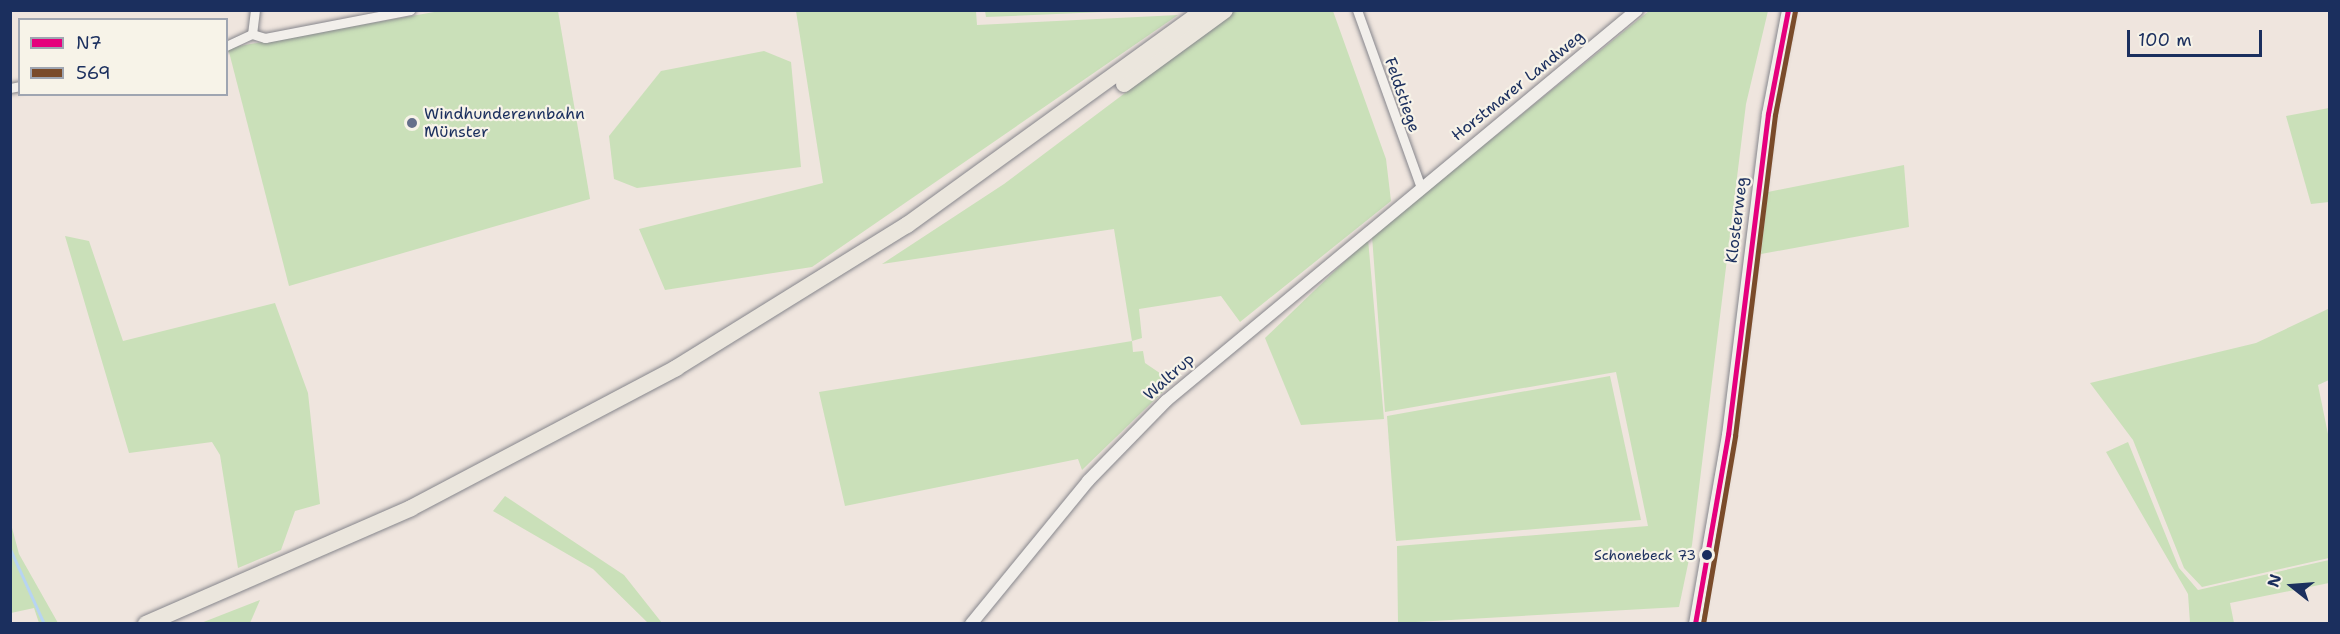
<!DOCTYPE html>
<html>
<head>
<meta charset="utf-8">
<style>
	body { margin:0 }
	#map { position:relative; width:2340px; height:634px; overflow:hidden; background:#efe5de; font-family:"Shantell Sans",sans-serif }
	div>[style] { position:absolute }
	.green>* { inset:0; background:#cae0b9 }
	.stream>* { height:3px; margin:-1.5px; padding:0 1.5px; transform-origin:1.5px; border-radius:1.5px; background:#b7d4f2 }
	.roads { filter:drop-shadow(0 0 2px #86868c) drop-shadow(0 0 2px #86868c) }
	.street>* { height:9px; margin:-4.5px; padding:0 4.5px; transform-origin:4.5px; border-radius:4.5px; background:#f2efeb }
	.secondary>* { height:12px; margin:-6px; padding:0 6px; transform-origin:6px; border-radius:6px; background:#f2efeb }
	.highway>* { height:16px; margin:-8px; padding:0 8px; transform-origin:8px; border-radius:8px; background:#ebe6dd }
	.bus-1>* { height:4.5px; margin:-2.25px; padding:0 2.25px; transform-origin:2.25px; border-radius:2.25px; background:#e5007d }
	.bus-2>* { height:4.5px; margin:-2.25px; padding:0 2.25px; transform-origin:2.25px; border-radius:2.25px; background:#7a4b2a }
	.dots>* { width:16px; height:16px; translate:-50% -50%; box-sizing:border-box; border:3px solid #f7f3e8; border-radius:50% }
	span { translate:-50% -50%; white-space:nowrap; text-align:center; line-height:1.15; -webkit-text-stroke:4.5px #f7f3e8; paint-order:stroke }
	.bus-label { font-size:14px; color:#1b2f5e }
	.right { translate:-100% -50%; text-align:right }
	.street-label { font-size:16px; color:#1b2f5e }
	.poi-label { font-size:16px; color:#1b2f5e }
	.left { translate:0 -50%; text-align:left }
	.frame { position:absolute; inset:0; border:12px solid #1b2f5e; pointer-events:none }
	.legend { position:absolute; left:18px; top:18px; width:210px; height:78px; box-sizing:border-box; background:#f7f3e8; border:2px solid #9fa5b1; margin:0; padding:8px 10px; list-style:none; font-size:18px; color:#1b2f5e }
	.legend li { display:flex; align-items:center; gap:12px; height:30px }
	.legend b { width:30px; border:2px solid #9fa5b1 }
	.north { position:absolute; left:2262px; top:556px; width:60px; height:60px; -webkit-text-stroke:4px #f7f3e8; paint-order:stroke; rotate:287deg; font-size:16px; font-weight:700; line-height:24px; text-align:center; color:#1b2f5e }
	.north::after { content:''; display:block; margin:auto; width:21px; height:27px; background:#1b2f5e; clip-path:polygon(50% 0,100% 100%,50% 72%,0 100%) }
	.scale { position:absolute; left:2127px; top:30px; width:135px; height:27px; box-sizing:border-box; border:3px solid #1b2f5e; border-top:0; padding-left:8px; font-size:18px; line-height:21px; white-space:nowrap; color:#1b2f5e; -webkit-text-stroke:4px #f7f3e8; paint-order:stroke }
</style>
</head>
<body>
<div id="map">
	<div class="green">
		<i style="clip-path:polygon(440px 11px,558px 11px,590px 199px,289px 286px,228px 48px)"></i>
		<i style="clip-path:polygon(796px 11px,976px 11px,977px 25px,1178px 15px,812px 267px,665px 290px,639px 229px,823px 183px)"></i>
		<i style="clip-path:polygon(985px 11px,985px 10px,1126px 11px,986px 17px)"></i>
		<i style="clip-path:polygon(1234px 11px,1333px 11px,1386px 159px,1391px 201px,1240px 322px,1221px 296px,1139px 309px,1142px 338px,1132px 341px,1133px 352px,1143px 351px,1145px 363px,1173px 382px,1082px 470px,1078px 459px,845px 506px,819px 392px,1132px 341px,1114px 229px,882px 264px,1004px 184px)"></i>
		<i style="clip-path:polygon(1649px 11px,1768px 11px,1746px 104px,1692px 545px,1679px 607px,1398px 623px,1397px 546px,1648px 526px,1616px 372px,1385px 412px,1372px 236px)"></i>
		<i style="clip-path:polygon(764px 51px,791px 62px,801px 167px,637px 188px,614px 179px,609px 136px,661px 71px)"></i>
		<i style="clip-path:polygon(2329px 108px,2329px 202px,2311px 204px,2286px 116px)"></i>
		<i style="clip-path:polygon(1904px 165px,1909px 227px,1761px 254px,1768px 192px)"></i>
		<i style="clip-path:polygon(65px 236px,89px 241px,123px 341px,275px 303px,308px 393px,320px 504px,295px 511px,281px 550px,238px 568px,220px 455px,212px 442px,129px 453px)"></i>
		<i style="clip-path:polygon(1368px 239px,1384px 419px,1301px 425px,1265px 338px)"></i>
		<i style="clip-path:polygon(2328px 309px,2329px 380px,2318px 385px,2329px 439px,2329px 558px,2202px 587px,2184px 568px,2133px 440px,2090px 383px,2256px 343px)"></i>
		<i style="clip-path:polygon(1610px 376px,1641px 520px,1396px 541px,1387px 416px)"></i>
		<i style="clip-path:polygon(2128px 442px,2179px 568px,2198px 590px,2329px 560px,2329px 583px,2230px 603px,2234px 623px,2190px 623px,2188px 594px,2106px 452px)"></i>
		<i style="clip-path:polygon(505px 496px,624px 575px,662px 623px,648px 623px,593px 569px,493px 511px)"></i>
		<i style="clip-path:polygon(11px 524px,19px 554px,58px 623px,39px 623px,34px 608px,11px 613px)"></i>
		<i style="clip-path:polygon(260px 600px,250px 623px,201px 623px)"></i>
	</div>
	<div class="stream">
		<i style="left:10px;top:549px;width:82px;rotate:65.6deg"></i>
	</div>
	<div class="roads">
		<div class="street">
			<i style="left:255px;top:10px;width:24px;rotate:97deg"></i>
			<i style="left:252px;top:34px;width:14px;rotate:17deg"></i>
			<i style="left:265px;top:38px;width:148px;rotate:-10.9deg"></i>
			<i style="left:1357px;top:10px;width:189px;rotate:70.2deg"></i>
			<i style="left:226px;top:46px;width:29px;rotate:-25deg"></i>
			<i style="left:10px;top:88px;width:10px;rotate:-11deg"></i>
		</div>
		<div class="secondary">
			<i style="left:971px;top:624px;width:185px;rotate:-50.7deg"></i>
			<i style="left:1088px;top:481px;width:112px;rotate:-45.7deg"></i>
			<i style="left:1166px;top:401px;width:612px;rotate:-39.7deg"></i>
			<i style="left:1695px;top:624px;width:192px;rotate:-80.1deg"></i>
			<i style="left:1728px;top:435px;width:323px;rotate:-82.9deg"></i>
			<i style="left:1768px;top:114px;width:106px;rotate:-79.1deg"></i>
		</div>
		<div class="highway">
			<i style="left:1124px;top:84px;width:125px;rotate:-36.2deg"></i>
			<i style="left:146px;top:624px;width:289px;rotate:-23.6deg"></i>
			<i style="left:411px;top:508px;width:300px;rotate:-27.8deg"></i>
			<i style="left:676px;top:368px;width:272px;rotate:-31.8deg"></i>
			<i style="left:907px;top:225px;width:367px;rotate:-35.9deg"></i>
		</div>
	</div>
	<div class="bus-1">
		<i style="left:1695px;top:624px;width:192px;rotate:-80.1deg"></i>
		<i style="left:1728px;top:435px;width:323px;rotate:-82.9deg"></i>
		<i style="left:1768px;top:114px;width:106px;rotate:-79.1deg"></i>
	</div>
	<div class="bus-2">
		<i style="left:1703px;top:624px;width:191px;rotate:-80.3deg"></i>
		<i style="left:1735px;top:436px;width:323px;rotate:-82.9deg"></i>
		<i style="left:1775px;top:115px;width:106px;rotate:-79.1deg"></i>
	</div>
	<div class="dots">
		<i style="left:412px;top:123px;background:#656f8b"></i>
		<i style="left:1707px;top:555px;background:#1b2f5e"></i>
	</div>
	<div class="bus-label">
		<span class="right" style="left:1696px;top:555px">Schonebeck 73</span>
	</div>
	<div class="street-label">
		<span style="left:1518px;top:86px;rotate:-39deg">Horstmarer Landweg</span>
		<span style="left:1402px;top:95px;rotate:71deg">Feldstiege</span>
		<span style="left:1737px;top:220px;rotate:-83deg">Klosterweg</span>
		<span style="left:1169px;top:377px;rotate:-42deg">Waltrup</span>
	</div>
	<div class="poi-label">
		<span class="left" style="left:424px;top:123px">Windhunderennbahn<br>Münster</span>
	</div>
	<div class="frame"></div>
	<ul class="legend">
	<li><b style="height:8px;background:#e5007d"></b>N7</li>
	<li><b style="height:8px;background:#7a4b2a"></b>569</li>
	</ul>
	<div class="north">N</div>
	<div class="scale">100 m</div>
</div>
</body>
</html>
